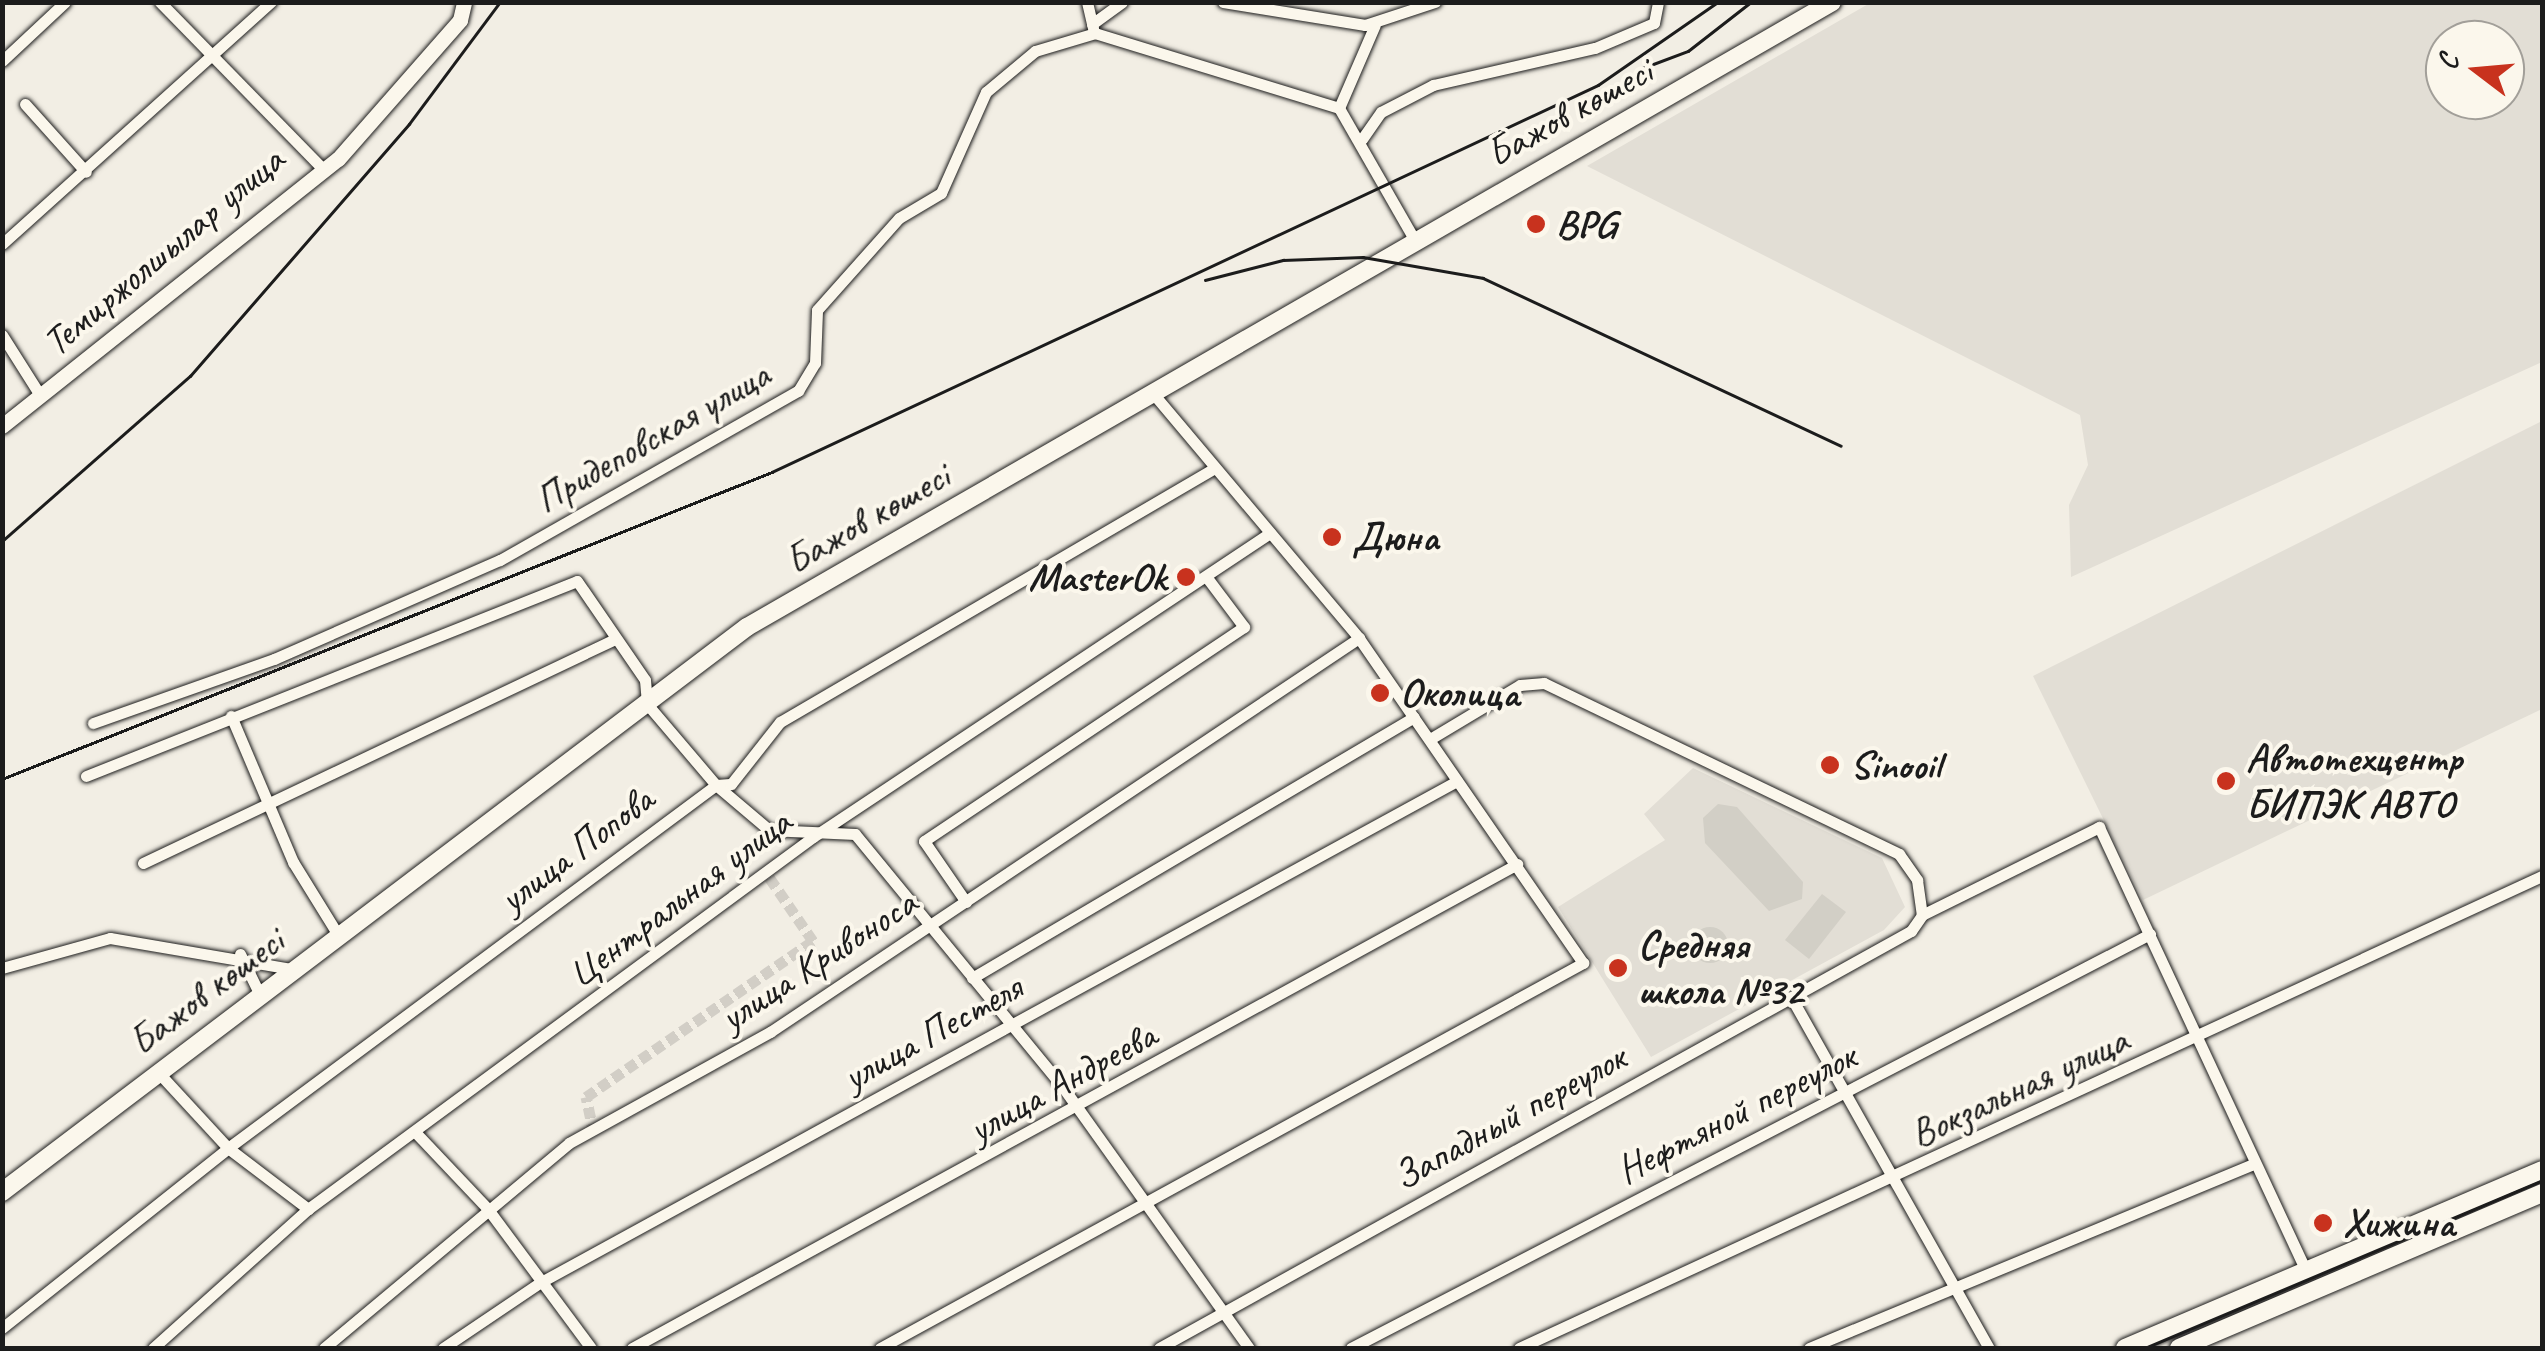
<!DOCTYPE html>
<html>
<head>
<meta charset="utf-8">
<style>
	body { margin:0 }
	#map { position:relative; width:2545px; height:1351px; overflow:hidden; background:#f2eee4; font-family:Caveat,sans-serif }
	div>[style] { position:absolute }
	.built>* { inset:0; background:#e2ded5 }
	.green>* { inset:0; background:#d2cfc6 }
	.round { border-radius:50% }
	.minor-tunnel>* { height:11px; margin-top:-5.5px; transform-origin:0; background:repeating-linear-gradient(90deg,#d2cec6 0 11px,transparent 0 16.5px) }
	.roads { filter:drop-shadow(0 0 2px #1c1c1c) drop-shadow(0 0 2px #1c1c1c) }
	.minor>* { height:11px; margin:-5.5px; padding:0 5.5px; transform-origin:5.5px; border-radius:5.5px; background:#fbf7ec }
	.tertiary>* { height:15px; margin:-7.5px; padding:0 7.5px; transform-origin:7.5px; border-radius:7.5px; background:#fbf7ec }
	.primary>* { height:18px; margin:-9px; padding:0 9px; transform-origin:9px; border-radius:9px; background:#fbf7ec }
	.tram>* { height:2.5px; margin:-1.25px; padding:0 1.25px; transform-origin:1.25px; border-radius:1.25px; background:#1c1c1c }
	.rail>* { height:2.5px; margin:-1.25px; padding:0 1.25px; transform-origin:1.25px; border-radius:1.25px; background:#1c1c1c }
	.dots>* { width:28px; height:28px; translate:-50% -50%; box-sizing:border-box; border:5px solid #fbf7ec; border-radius:50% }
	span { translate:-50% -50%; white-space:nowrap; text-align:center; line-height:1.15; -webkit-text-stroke:8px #fbf7ec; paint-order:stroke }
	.street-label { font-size:40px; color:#1c1c1c }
	.poi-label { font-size:40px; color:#1c1c1c; font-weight:700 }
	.left { translate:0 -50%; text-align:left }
	.right { translate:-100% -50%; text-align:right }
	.frame { position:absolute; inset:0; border:5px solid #1c1c1c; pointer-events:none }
	.north { position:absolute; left:2425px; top:20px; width:100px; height:100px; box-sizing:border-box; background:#fbf7ec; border:2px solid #a29f99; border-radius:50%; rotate:286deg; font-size:28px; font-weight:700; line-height:40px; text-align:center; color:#1c1c1c }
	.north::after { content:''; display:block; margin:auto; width:35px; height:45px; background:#c8321e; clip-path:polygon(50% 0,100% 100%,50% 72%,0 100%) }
</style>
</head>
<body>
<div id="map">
	<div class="built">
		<i style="clip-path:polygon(evenodd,1870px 3px,2542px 3px,2542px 362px,2071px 577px,2069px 505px,2088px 465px,2080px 415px,1587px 166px,1870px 3px,2445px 40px,2505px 40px,2505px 100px,2445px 100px,2445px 40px)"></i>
		<i style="clip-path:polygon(2542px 421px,2542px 709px,2143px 900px,2033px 676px)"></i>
		<i style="clip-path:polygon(1693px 768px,1882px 858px,1905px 907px,1884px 930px,1651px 1057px,1558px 907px,1665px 840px,1644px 814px)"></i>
	</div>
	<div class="green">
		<i style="clip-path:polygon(1718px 804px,1737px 807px,1803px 882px,1802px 899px,1769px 911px,1705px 843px,1703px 818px)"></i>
		<i style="clip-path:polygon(1822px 894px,1846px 912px,1809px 959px,1785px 940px)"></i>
		<i class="round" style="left:1692px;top:927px;width:36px;height:36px"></i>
	</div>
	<div class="minor-tunnel">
		<i style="left:594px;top:1134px;width:38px;rotate:-102deg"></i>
		<i style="left:586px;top:1097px;width:275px;rotate:-34.5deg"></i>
		<i style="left:813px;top:941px;width:78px;rotate:-124.5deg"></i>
	</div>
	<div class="roads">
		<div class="minor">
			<i style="left:160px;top:2px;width:228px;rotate:45.7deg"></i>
			<i style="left:1087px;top:2px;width:27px;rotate:77deg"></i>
			<i style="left:1223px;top:2px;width:144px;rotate:9.2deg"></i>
			<i style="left:1365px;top:25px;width:74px;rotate:-18.2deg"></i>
			<i style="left:1092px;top:24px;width:37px;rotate:-36deg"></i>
			<i style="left:2px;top:61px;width:86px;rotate:-43.1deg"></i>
			<i style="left:25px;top:104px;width:91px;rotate:48.1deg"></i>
			<i style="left:1339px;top:108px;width:90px;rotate:-66.6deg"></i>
			<i style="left:1362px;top:139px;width:33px;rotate:-55deg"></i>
			<i style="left:1381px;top:112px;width:59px;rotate:-27.4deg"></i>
			<i style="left:1433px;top:85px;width:166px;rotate:-12.9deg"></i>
			<i style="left:1595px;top:48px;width:64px;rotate:-23deg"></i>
			<i style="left:1654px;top:23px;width:21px;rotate:-79deg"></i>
			<i style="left:2px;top:244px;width:362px;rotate:-42deg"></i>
			<i style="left:2px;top:335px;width:71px;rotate:57.7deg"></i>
			<i style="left:231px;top:716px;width:159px;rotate:67deg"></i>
			<i style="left:293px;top:862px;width:86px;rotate:58.3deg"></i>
			<i style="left:93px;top:723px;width:192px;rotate:-19.5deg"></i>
			<i style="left:274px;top:659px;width:247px;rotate:-23.7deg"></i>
			<i style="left:500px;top:560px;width:343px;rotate:-29.6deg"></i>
			<i style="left:798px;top:391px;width:33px;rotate:-59deg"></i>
			<i style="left:815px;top:363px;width:53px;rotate:-87.8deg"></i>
			<i style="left:817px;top:310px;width:123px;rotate:-48.3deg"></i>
			<i style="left:899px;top:218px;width:49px;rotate:-30.8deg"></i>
			<i style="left:941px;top:193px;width:111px;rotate:-66deg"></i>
			<i style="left:986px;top:92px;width:64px;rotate:-39.9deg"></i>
			<i style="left:1035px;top:51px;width:63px;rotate:-16.7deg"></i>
			<i style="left:1095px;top:33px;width:255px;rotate:17.1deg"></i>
			<i style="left:1339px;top:108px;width:151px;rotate:60.2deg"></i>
			<i style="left:1430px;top:739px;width:105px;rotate:-31deg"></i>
			<i style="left:1520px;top:685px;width:24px;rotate:-5deg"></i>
			<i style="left:1544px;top:683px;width:394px;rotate:25.7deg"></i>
			<i style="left:1899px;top:854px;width:32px;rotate:55deg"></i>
			<i style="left:1917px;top:880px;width:35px;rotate:82deg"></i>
			<i style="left:86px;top:776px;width:528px;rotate:-21.66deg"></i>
			<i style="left:577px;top:581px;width:120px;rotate:55.5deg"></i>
			<i style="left:645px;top:680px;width:24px;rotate:85deg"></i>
			<i style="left:647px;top:704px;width:106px;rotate:49.6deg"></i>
			<i style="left:716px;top:785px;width:70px;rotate:40.3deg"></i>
			<i style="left:769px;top:830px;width:86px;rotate:2.7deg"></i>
			<i style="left:855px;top:834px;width:326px;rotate:50.6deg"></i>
			<i style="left:1062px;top:1086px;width:322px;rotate:54.5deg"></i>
			<i style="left:143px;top:863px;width:522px;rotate:-25.39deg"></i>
			<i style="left:966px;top:902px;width:74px;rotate:-124.5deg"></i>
			<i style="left:924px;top:841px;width:385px;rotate:-33.8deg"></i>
			<i style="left:1244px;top:627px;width:60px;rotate:-126.9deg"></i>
			<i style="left:240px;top:954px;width:43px;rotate:64deg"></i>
			<i style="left:2px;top:968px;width:112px;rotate:-15.5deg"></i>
			<i style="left:110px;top:938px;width:185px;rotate:9.7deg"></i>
			<i style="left:972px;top:978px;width:513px;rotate:-30.56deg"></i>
			<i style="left:1791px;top:997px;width:403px;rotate:60.6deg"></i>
			<i style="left:157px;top:1071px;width:105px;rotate:47.3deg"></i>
			<i style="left:228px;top:1148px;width:101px;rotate:37.3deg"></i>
			<i style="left:416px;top:1133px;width:103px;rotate:46.6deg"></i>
			<i style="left:487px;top:1208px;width:174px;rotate:53.4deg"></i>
			<i style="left:2px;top:1328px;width:289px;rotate:-38.5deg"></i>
			<i style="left:228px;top:1148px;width:608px;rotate:-36.64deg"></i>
			<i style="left:716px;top:785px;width:15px;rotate:-4deg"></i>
			<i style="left:731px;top:784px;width:79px;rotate:-51.7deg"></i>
			<i style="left:780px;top:722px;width:501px;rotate:-30.3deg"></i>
			<i style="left:153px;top:1348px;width:208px;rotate:-41.9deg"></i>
			<i style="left:308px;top:1209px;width:627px;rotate:-36.38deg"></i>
			<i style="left:813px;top:837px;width:549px;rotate:-33.63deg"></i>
			<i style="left:324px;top:1348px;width:319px;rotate:-39.9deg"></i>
			<i style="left:569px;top:1143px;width:230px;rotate:-28.9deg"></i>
			<i style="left:770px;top:1032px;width:709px;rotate:-33.78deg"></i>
			<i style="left:443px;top:1348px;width:118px;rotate:-34deg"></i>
			<i style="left:541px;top:1282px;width:1044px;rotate:-28.68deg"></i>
			<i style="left:632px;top:1348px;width:1009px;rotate:-28.67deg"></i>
			<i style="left:880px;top:1348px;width:802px;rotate:-28.71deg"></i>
			<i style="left:1583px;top:963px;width:395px;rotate:-124.6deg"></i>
			<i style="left:1359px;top:638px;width:320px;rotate:-130.1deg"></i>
			<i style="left:1159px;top:1348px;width:860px;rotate:-29.01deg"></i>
			<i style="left:1911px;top:931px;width:19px;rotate:-55deg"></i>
			<i style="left:1922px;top:915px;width:198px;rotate:-26.4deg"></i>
			<i style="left:2099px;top:827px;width:492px;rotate:65deg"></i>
			<i style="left:1351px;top:1348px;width:900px;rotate:-27.39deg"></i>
			<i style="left:1519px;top:1348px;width:1127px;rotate:-24.77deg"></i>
			<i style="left:1809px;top:1348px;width:478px;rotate:-22.5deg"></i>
		</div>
		<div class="tertiary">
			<i style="left:2px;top:426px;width:429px;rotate:-38.5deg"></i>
			<i style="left:338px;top:159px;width:185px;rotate:-48.7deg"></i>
			<i style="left:460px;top:20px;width:18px;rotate:-77deg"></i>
		</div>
		<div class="primary">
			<i style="left:2px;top:1192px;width:935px;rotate:-37.18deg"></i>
			<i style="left:747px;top:627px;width:1252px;rotate:-29.94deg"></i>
			<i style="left:2125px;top:1348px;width:453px;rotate:-23.1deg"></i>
			<i style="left:2179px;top:1348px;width:395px;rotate:-23.1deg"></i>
		</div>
	</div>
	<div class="tram">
		<i style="left:2145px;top:1348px;width:431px;rotate:-22.9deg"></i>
	</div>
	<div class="rail">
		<i style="left:1640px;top:69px;width:51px;rotate:-20.6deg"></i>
		<i style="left:1688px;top:51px;width:80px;rotate:-37.9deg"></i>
		<i style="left:1205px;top:280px;width:81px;rotate:-14.4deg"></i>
		<i style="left:1283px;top:260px;width:80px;rotate:-2.1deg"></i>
		<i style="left:1363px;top:257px;width:122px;rotate:9.9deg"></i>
		<i style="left:1483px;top:278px;width:395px;rotate:25.1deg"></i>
		<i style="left:2px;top:541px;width:250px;rotate:-41.3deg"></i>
		<i style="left:190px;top:376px;width:334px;rotate:-49deg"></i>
		<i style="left:409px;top:124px;width:152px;rotate:-53.3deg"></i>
		<i style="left:2px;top:779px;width:829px;rotate:-21.74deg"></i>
		<i style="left:772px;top:472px;width:912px;rotate:-25.1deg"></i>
		<i style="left:1598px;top:85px;width:146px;rotate:-34.7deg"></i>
	</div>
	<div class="dots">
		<i style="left:1536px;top:224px;background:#c8321e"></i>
		<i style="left:1332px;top:537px;background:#c8321e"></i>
		<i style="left:1186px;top:577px;background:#c8321e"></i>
		<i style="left:1380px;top:693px;background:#c8321e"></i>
		<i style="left:1830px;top:765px;background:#c8321e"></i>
		<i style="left:2226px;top:781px;background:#c8321e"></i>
		<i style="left:1618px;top:968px;background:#c8321e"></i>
		<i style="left:2323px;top:1223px;background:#c8321e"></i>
	</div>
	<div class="street-label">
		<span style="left:1569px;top:112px;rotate:-29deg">Бажов көшесі</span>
		<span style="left:163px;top:251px;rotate:-40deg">Темиржолшылар улица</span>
		<span style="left:652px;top:437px;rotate:-30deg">Придеповская улица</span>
		<span style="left:867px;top:518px;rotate:-30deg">Бажов көшесі</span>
		<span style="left:576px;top:849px;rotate:-37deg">улица Попова</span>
		<span style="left:679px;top:898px;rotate:-37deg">Центральная улица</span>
		<span style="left:818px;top:960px;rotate:-33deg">улица Кривоноса</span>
		<span style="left:206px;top:991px;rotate:-37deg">Бажов көшесі</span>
		<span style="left:932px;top:1032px;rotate:-29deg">улица Пестеля</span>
		<span style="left:1062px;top:1082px;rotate:-29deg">улица Андреева</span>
		<span style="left:2019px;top:1087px;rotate:-25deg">Вокзальная улица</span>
		<span style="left:1736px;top:1113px;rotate:-27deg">Нефтяной переулок</span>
		<span style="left:1509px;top:1117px;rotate:-29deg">Западный переулок</span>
	</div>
	<div class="poi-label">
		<span class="left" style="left:1556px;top:224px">BPG</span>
		<span class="left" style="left:1352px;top:537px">Дюна</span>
		<span class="right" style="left:1166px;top:577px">MasterOk</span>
		<span class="left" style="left:1400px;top:693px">Околица</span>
		<span class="left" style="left:2246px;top:781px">Автотехцентр<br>БИПЭК АВТО</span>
		<span class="left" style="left:1850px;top:765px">Sinooil</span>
		<span class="left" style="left:1638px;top:968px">Средняя<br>школа №32</span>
		<span class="left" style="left:2343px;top:1223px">Хижина</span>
	</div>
	<div class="frame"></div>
	<div class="north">С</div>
</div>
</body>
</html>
